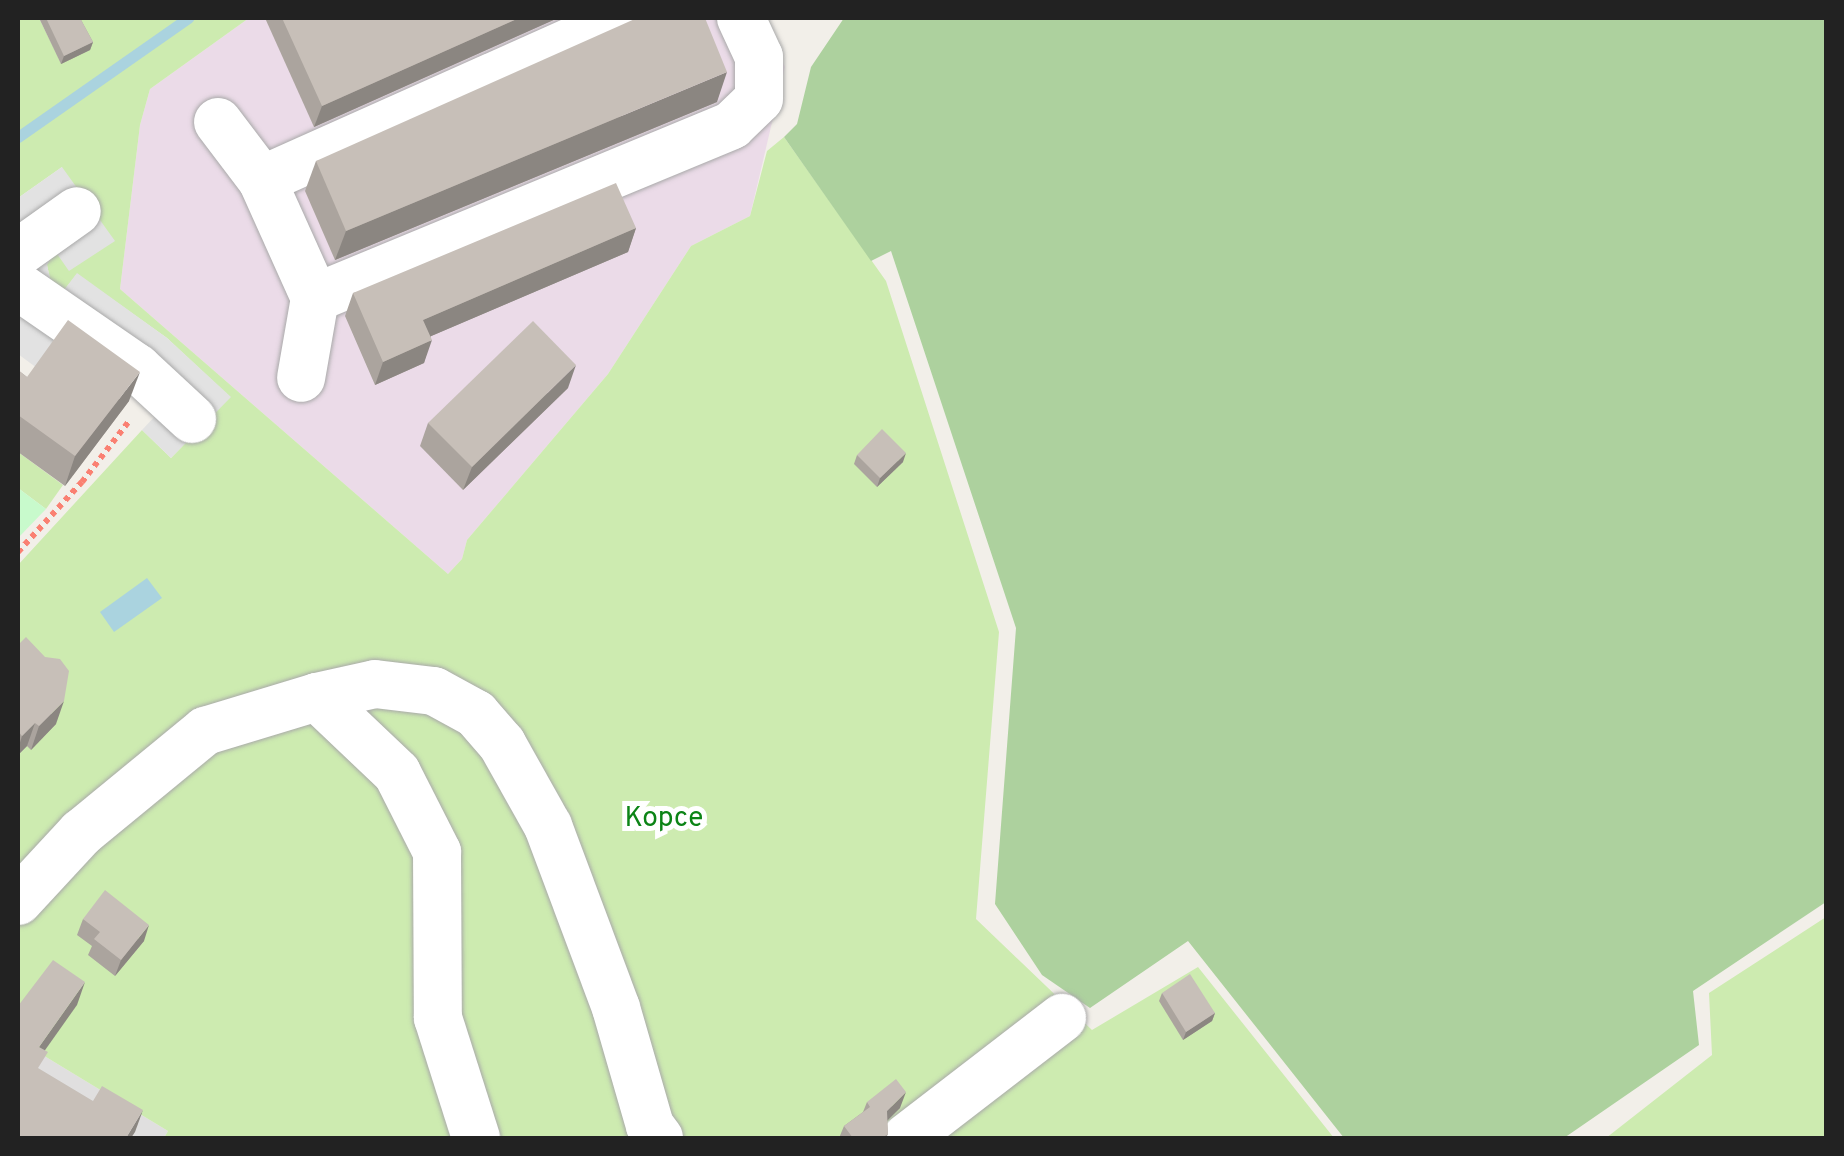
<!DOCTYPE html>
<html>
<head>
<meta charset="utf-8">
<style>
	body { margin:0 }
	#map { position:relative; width:1844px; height:1156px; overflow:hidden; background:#f2efe9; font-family:Overpass,sans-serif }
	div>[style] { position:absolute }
	.residential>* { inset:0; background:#e0dfdf }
	.industrial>* { inset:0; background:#ebdbe8 }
	.grass>* { inset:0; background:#cdebb0 }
	.forest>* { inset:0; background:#add19e }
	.park>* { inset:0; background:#c8facc }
	.parking>* { inset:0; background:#e2e2e2 }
	.water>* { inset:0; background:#aad3df }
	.stream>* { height:11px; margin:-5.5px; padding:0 5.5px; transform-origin:5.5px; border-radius:5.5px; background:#aad3df }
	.path>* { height:6px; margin-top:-3px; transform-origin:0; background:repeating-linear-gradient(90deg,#fa8072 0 5px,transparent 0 10px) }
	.roads { filter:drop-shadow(0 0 2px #a9a9a9) drop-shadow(0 0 2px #a9a9a9) }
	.minor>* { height:48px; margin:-24px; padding:0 24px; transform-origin:24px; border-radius:24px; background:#fff }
	.wall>* { inset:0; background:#aba49e }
	.shaded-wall>* { inset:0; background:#8b8681 }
	.building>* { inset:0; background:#c7bfb8 }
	span { translate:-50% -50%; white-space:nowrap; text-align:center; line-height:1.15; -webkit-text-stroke:10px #fff; paint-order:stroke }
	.park-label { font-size:28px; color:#0c8416 }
	.frame { position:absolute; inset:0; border:20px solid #222; pointer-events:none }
</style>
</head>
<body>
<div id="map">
	<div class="residential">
		<i style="clip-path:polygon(18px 1040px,168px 1131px,164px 1138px,18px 1138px)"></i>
	</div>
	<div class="industrial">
		<i style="clip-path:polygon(249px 18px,765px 18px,785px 67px,750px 216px,691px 246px,608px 374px,467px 540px,462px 559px,448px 574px,120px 289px,140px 125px,150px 89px)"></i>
	</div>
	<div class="grass">
		<i style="clip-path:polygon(18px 18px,39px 18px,61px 63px,73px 18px,249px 18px,150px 89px,140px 125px,120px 289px,448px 574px,462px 559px,467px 540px,608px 374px,691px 246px,750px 216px,767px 151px,784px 137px,886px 281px,999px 632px,976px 919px,1092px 1030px,1198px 967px,1334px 1138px,164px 1138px,168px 1131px,18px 1040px,18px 565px,142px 430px,171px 458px,230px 397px,167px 338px,77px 274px,61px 294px,52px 288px,47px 265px,62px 167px,18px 198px)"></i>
		<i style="clip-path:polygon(18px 452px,63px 485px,46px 509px,18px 488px)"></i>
		<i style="clip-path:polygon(1826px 917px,1826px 1138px,1606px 1138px,1712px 1055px,1709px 993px)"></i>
	</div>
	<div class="forest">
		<i style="clip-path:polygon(844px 18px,1826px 18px,1826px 902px,1693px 991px,1699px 1045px,1564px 1138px,1344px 1138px,1188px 941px,1090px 1008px,1042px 975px,995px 904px,1016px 628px,891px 251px,871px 261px,784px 137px,797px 124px,811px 67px)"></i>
	</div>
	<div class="park">
		<i style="clip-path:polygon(18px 488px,46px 509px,18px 538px)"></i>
	</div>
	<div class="parking">
		<i style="clip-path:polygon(62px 167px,115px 241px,69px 271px,55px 251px,47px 265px,52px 287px,61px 294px,77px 273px,167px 338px,231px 397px,171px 458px,142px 430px,159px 412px,134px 389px,41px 371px,18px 354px,18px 198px)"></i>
	</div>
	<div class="water">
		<i style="clip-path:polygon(147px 578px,162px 598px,114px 632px,100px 612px)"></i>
	</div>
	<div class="stream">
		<i style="left:18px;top:137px;width:208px;rotate:-35deg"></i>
	</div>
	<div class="path">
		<i style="left:18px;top:552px;width:95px;rotate:-47.6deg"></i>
		<i style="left:82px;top:482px;width:78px;rotate:-52.3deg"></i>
	</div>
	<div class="roads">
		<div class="minor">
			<i style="left:218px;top:122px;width:73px;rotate:52.8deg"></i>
			<i style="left:262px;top:180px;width:129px;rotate:65.8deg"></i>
			<i style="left:315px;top:298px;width:81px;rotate:99.9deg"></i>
			<i style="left:262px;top:180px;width:397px;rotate:-24.1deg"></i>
			<i style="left:18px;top:253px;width:72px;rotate:-35.4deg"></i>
			<i style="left:18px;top:286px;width:145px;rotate:34.6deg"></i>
			<i style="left:137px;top:368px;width:75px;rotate:42.8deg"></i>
			<i style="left:315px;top:298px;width:451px;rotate:-22.5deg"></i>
			<i style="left:732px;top:125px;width:37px;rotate:-44deg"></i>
			<i style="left:759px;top:99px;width:42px;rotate:-90deg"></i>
			<i style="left:759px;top:57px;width:43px;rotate:-114.8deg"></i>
			<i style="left:317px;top:697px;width:59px;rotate:-12.6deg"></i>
			<i style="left:375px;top:684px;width:59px;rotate:6.8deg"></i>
			<i style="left:434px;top:691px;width:48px;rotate:28.7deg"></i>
			<i style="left:476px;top:714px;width:40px;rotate:49deg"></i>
			<i style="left:502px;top:744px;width:94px;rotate:60.7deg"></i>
			<i style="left:548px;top:826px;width:194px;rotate:69.5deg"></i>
			<i style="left:616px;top:1008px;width:123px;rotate:73.9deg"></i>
			<i style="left:650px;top:1126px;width:15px;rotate:53deg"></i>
			<i style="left:18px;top:901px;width:93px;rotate:-47.2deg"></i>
			<i style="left:81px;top:833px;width:161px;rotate:-39.4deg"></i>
			<i style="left:205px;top:731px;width:117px;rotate:-16.9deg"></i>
			<i style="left:317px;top:697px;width:110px;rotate:43.5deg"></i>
			<i style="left:397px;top:773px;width:89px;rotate:63.1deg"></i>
			<i style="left:437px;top:852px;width:166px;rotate:89.7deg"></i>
			<i style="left:438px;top:1018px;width:126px;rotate:72.4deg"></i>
			<i style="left:906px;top:1138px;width:197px;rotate:-37.6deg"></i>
		</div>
	</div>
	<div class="wall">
		<i style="clip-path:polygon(39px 18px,80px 18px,93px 42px,90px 50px,61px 64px)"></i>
		<i style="clip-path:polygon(265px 18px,558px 18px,314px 127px)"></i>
		<i style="clip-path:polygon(717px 102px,335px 260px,305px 191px,316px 161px)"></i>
		<i style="clip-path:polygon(636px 228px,628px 252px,431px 336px,424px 363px,375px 385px,345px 316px,353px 293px)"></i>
		<i style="clip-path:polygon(18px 370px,27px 377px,129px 401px,65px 486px,18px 452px)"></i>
		<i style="clip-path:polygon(568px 388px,463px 490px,420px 446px,428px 423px)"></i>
		<i style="clip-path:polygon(857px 455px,903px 462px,877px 487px,854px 464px)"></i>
		<i style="clip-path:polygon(18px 645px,56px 724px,31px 750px,27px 746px,18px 755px)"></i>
		<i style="clip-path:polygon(83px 919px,144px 941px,115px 976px,88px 955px,92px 946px,77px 935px)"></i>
		<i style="clip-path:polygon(1162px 993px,1215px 1013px,1212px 1021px,1183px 1040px,1159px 1001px)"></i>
		<i style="clip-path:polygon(867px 1102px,900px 1108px,887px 1120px,888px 1134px,886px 1138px,839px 1138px,844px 1126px,863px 1112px)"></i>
	</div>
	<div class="shaded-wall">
		<i style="clip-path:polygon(519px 18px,558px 18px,314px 127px,322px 106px)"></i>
		<i style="clip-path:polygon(93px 42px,90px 50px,61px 64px,64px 56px)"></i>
		<i style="clip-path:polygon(727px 72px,717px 102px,335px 260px,346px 231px)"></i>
		<i style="clip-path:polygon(636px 228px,628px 252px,415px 343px,423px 320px)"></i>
		<i style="clip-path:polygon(432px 340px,424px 363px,375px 385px,383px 362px)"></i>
		<i style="clip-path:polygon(576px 365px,568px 388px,463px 490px,472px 467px)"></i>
		<i style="clip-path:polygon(140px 372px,129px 401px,65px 486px,75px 456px)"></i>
		<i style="clip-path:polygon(906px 453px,903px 462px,877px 487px,880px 478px)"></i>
		<i style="clip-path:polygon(64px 701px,56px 724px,31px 750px,39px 726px)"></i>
		<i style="clip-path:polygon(35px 723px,27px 746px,18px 755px,18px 749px,22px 736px)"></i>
		<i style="clip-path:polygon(149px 925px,144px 941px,115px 976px,121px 960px)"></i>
		<i style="clip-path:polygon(85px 982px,77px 1005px,31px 1070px,39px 1047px)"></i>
		<i style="clip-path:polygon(1215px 1013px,1212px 1021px,1183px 1040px,1186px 1032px)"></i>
		<i style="clip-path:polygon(906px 1092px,900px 1108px,881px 1127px,887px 1111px)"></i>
		<i style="clip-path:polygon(143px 1110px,135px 1132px,131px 1138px,126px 1138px)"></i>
	</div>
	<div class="building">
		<i style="clip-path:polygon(46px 18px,80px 18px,93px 42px,64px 56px)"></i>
		<i style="clip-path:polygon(282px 18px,519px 18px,322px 106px)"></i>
		<i style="clip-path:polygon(637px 18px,705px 18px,727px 72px,346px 231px,316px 161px)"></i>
		<i style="clip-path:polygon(616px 183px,636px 228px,423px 320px,432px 340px,383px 362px,353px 293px)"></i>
		<i style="clip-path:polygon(68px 320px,140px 372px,75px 456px,18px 415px,18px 370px,27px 377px)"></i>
		<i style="clip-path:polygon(533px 321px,576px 365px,472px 467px,428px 423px)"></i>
		<i style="clip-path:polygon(882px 429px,906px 453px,880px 478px,857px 455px)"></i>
		<i style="clip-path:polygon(26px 637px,45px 657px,60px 659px,69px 671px,64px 701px,39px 726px,35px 723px,22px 736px,18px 731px,18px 645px)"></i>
		<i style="clip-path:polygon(105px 890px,149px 925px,121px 960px,94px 939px,100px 932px,83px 919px)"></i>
		<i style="clip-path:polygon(53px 960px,85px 982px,39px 1047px,48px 1052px,38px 1068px,93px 1101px,102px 1086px,143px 1110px,126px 1138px,18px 1138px,18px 1006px)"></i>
		<i style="clip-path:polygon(1190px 974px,1215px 1013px,1186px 1032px,1162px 993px)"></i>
		<i style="clip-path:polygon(896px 1079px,906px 1092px,887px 1111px,888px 1134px,882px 1138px,853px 1138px,844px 1126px,870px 1107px,867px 1102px)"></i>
	</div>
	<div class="park-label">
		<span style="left:664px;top:819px">Kopce</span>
	</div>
	<div class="frame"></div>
</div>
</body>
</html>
